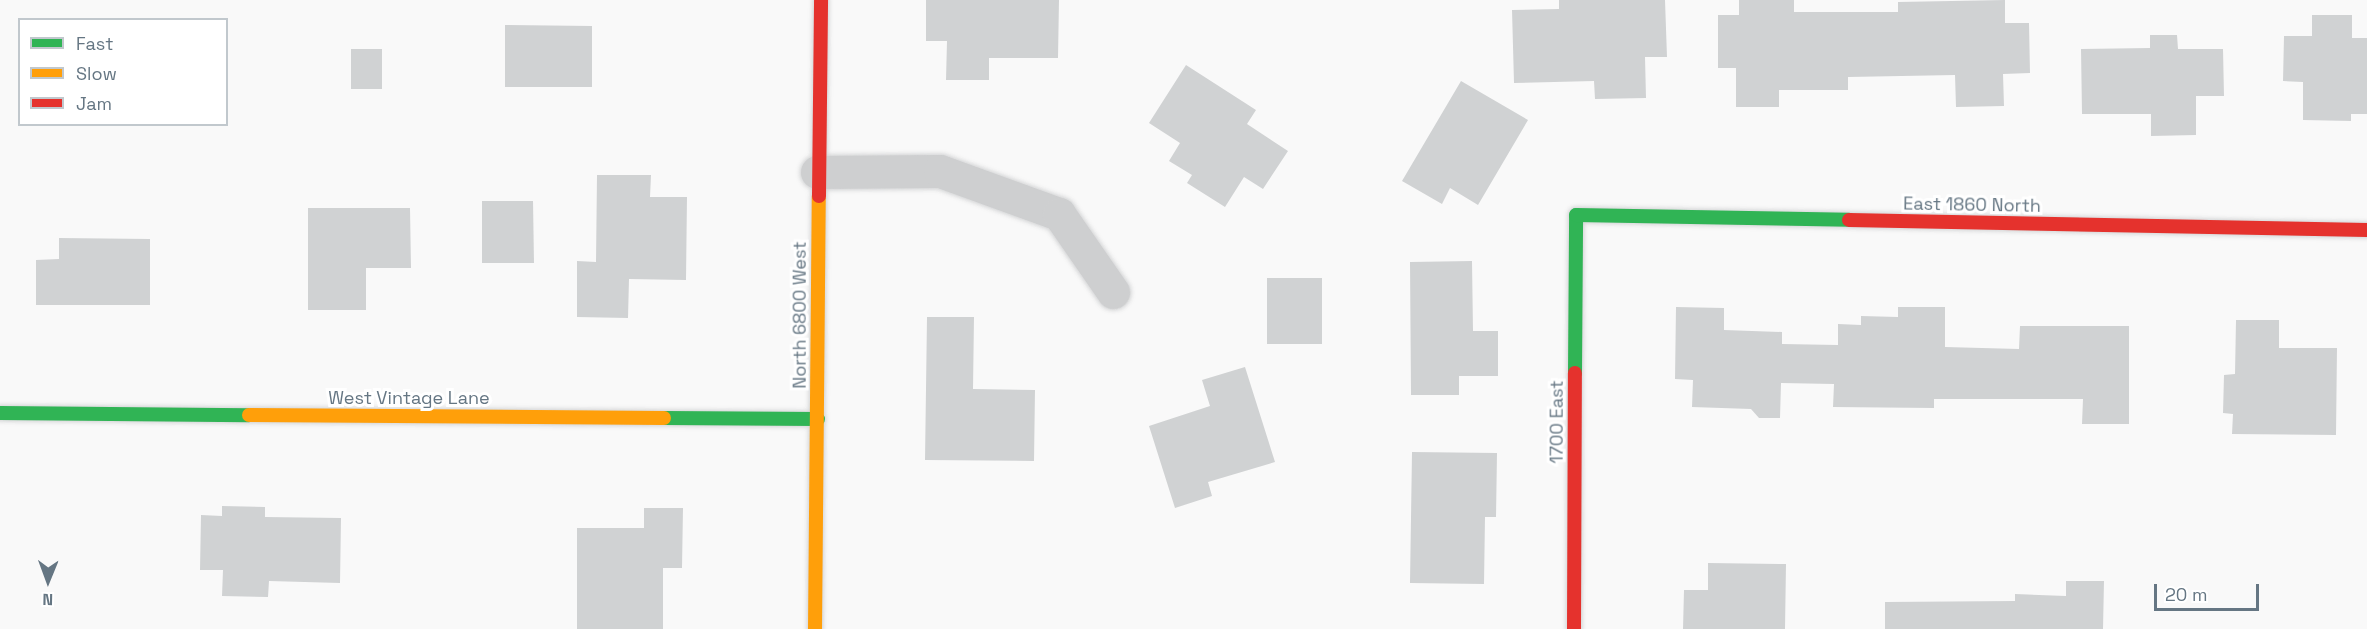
<!DOCTYPE html>
<html>
<head>
<meta charset="utf-8">
<style>
	body { margin:0 }
	#map { position:relative; width:2367px; height:629px; overflow:hidden; background:#f9f9f9; font-family:"Space Grotesk",sans-serif }
	div>[style] { position:absolute }
	.building>* { inset:0; background:#d0d2d3 }
	.roads { filter:drop-shadow(0 0 2px #d5d6d7) drop-shadow(0 0 2px #d5d6d7) }
	.street>* { height:33px; margin:-16.5px; padding:0 16.5px; transform-origin:16.5px; border-radius:16.5px; background:#cecfd0 }
	.fast>* { height:14px; margin:-7px; padding:0 7px; transform-origin:7px; border-radius:7px; background:#30b455 }
	.slow>* { height:14px; margin:-7px; padding:0 7px; transform-origin:7px; border-radius:7px; background:#ff9f0a }
	.jam>* { height:14px; margin:-7px; padding:0 7px; transform-origin:7px; border-radius:7px; background:#e5322d }
	span { translate:-50% -50%; white-space:nowrap; text-align:center; line-height:1.15; -webkit-text-stroke:6px #fff; paint-order:stroke }
	.street-label { font-size:18px; color:#657683 }
	.legend { position:absolute; left:18px; top:18px; width:210px; height:108px; box-sizing:border-box; background:#fff; border:2px solid #c1c8cd; margin:0; padding:8px 10px; list-style:none; font-size:18px; color:#657683 }
	.legend li { display:flex; align-items:center; gap:12px; height:30px }
	.legend b { width:30px; border:2px solid #c1c8cd }
	.north { position:absolute; left:18px; top:551px; width:60px; height:60px; -webkit-text-stroke:4px #fff; paint-order:stroke; rotate:181deg; font-size:16px; font-weight:700; line-height:24px; text-align:center; color:#657683 }
	.north::after { content:''; display:block; margin:auto; width:21px; height:27px; background:#657683; clip-path:polygon(50% 0,100% 100%,50% 72%,0 100%) }
	.scale { position:absolute; left:2154px; top:584px; width:105px; height:27px; box-sizing:border-box; border:3px solid #657683; border-top:0; padding-left:8px; font-size:18px; line-height:21px; white-space:nowrap; color:#657683; -webkit-text-stroke:4px #fff; paint-order:stroke }
</style>
</head>
<body>
<div id="map">
	<div class="building">
		<i style="clip-path:polygon(926px 0,1059px 0,1058px 58px,989px 58px,989px 80px,946px 80px,947px 41px,926px 41px)"></i>
		<i style="clip-path:polygon(1559px 0,1665px 0,1667px 57px,1645px 57px,1646px 98px,1595px 99px,1594px 81px,1514px 83px,1512px 10px,1559px 9px)"></i>
		<i style="clip-path:polygon(1739px 0,1794px 0,1794px 12px,1898px 12px,1898px 2px,2005px 0,2005px 23px,2029px 23px,2030px 73px,2003px 74px,2004px 106px,1956px 107px,1955px 75px,1848px 77px,1848px 90px,1779px 90px,1779px 107px,1736px 107px,1736px 68px,1718px 68px,1718px 15px,1739px 15px)"></i>
		<i style="clip-path:polygon(2312px 15px,2352px 15px,2352px 38px,2367px 38px,2367px 114px,2351px 114px,2351px 121px,2303px 120px,2303px 82px,2283px 81px,2284px 36px,2312px 36px)"></i>
		<i style="clip-path:polygon(505px 25px,592px 26px,592px 87px,505px 87px)"></i>
		<i style="clip-path:polygon(2150px 35px,2177px 35px,2178px 49px,2223px 49px,2224px 96px,2196px 96px,2196px 135px,2151px 136px,2151px 114px,2082px 114px,2081px 49px,2150px 48px)"></i>
		<i style="clip-path:polygon(351px 49px,382px 49px,382px 89px,351px 89px)"></i>
		<i style="clip-path:polygon(1186px 65px,1256px 110px,1247px 124px,1288px 151px,1263px 189px,1244px 177px,1225px 207px,1187px 183px,1192px 175px,1169px 161px,1180px 143px,1149px 123px)"></i>
		<i style="clip-path:polygon(1461px 81px,1528px 120px,1478px 205px,1450px 188px,1442px 204px,1402px 181px)"></i>
		<i style="clip-path:polygon(597px 175px,651px 175px,650px 197px,687px 197px,686px 280px,629px 279px,628px 318px,577px 317px,577px 261px,596px 262px)"></i>
		<i style="clip-path:polygon(482px 201px,533px 201px,534px 263px,482px 263px)"></i>
		<i style="clip-path:polygon(308px 208px,410px 208px,411px 268px,366px 268px,366px 310px,308px 310px)"></i>
		<i style="clip-path:polygon(59px 238px,150px 239px,150px 305px,36px 305px,36px 260px,59px 259px)"></i>
		<i style="clip-path:polygon(1472px 261px,1473px 331px,1498px 331px,1498px 376px,1459px 376px,1459px 395px,1411px 395px,1410px 262px)"></i>
		<i style="clip-path:polygon(1267px 278px,1322px 278px,1322px 344px,1267px 344px)"></i>
		<i style="clip-path:polygon(1676px 307px,1724px 308px,1724px 330px,1782px 332px,1782px 344px,1838px 345px,1838px 324px,1861px 325px,1861px 316px,1898px 317px,1898px 307px,1945px 307px,1945px 347px,2019px 349px,2020px 326px,2129px 326px,2129px 424px,2082px 424px,2083px 399px,1934px 399px,1934px 408px,1833px 407px,1834px 384px,1781px 383px,1780px 418px,1759px 418px,1751px 409px,1692px 407px,1693px 380px,1675px 379px)"></i>
		<i style="clip-path:polygon(927px 317px,974px 317px,973px 389px,1035px 390px,1034px 461px,925px 460px)"></i>
		<i style="clip-path:polygon(2236px 320px,2279px 320px,2279px 348px,2337px 348px,2336px 435px,2232px 434px,2233px 414px,2223px 413px,2224px 375px,2235px 374px)"></i>
		<i style="clip-path:polygon(1245px 367px,1275px 462px,1208px 482px,1212px 496px,1175px 508px,1149px 426px,1210px 406px,1202px 380px)"></i>
		<i style="clip-path:polygon(1412px 452px,1497px 453px,1496px 517px,1485px 517px,1484px 584px,1410px 583px)"></i>
		<i style="clip-path:polygon(222px 506px,265px 507px,265px 517px,341px 518px,340px 583px,269px 581px,268px 597px,222px 596px,223px 570px,200px 570px,201px 515px,222px 516px)"></i>
		<i style="clip-path:polygon(644px 508px,683px 508px,682px 568px,663px 568px,663px 629px,577px 629px,577px 528px,644px 528px)"></i>
		<i style="clip-path:polygon(1708px 563px,1786px 564px,1785px 629px,1683px 629px,1684px 590px,1708px 590px)"></i>
		<i style="clip-path:polygon(2066px 581px,2104px 581px,2103px 629px,1885px 629px,1885px 602px,2015px 601px,2015px 594px,2066px 596px)"></i>
	</div>
	<div class="roads">
		<div class="street">
			<i style="left:817px;top:172px;width:123px;rotate:-0.5deg"></i>
			<i style="left:940px;top:171px;width:127px;rotate:19.9deg"></i>
			<i style="left:1059px;top:214px;width:95px;rotate:55.3deg"></i>
		</div>
		<div class="fast">
			<i style="left:1575px;top:373px;width:158px;rotate:-89.6deg"></i>
			<i style="left:1576px;top:215px;width:273px;rotate:1deg"></i>
			<i style="left:0;top:413px;width:249px;rotate:0.5deg"></i>
			<i style="left:664px;top:418px;width:154px;rotate:0.4deg"></i>
		</div>
		<div class="slow">
			<i style="left:249px;top:415px;width:415px;rotate:0.4deg"></i>
			<i style="left:815px;top:629px;width:433px;rotate:-89.5deg"></i>
		</div>
		<div class="jam">
			<i style="left:819px;top:196px;width:196px;rotate:-89.4deg"></i>
			<i style="left:1849px;top:220px;width:518px;rotate:1.11deg"></i>
			<i style="left:1574px;top:629px;width:256px;rotate:-89.8deg"></i>
		</div>
	</div>
	<div class="street-label">
		<span style="left:1972px;top:205px;rotate:1deg">East 1860 North</span>
		<span style="left:800px;top:315px;rotate:-90deg">North 6800 West</span>
		<span style="left:409px;top:398px">West Vintage Lane</span>
		<span style="left:1557px;top:422px;rotate:-90deg">1700 East</span>
	</div>
	<ul class="legend">
	<li><b style="height:8px;background:#30b455"></b>Fast</li>
	<li><b style="height:8px;background:#ff9f0a"></b>Slow</li>
	<li><b style="height:8px;background:#e5322d"></b>Jam</li>
	</ul>
	<div class="north">N</div>
	<div class="scale">20 m</div>
</div>
</body>
</html>
